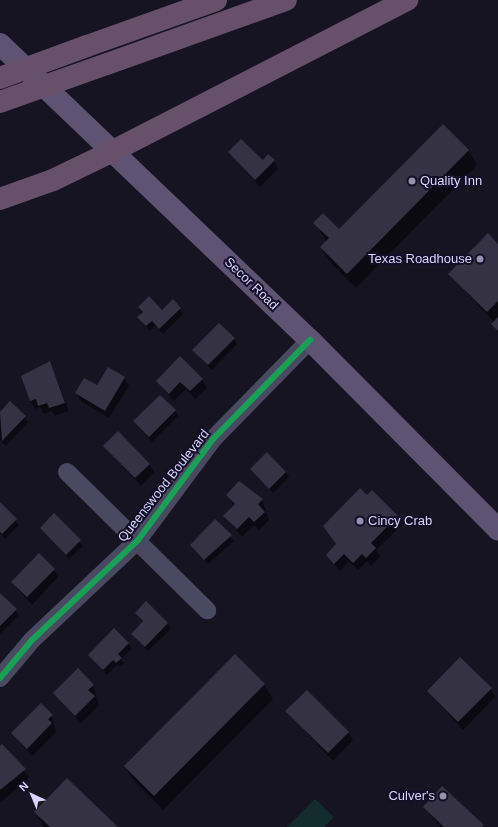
<!DOCTYPE html>
<html>
<head>
<meta charset="utf-8">
<style>
	body { margin:0 }
	#map { position:relative; width:498px; height:827px; overflow:hidden; background:#161421; font-family:Helvetica,sans-serif }
	div>[style] { position:absolute }
	.green>* { inset:0; background:#132c2d }
	.shadow>* { inset:0; background:#0007 }
	.building>* { inset:0; background:#343243 }
	.minor>* { height:18px; margin:-9px; padding:0 9px; transform-origin:9px; border-radius:9px; background:#4a4962 }
	.major>* { height:22px; margin:-11px; padding:0 11px; transform-origin:11px; border-radius:11px; background:#5e5373 }
	.highway>* { height:22px; margin:-11px; padding:0 11px; transform-origin:11px; border-radius:11px; background:#67516a }
	.highway-bridge>* { height:22px; margin:-11px; padding:0 11px; transform-origin:11px; border-radius:11px; background:#67516a }
	.cycleway>* { height:6px; margin:-3px; padding:0 3px; transform-origin:3px; border-radius:3px; background:#1a9f57 }
	.dots>* { width:11px; height:11px; translate:-50% -50%; box-sizing:border-box; border:2px solid #130f26; border-radius:50% }
	span { translate:-50% -50%; white-space:nowrap; text-align:center; line-height:1.15; -webkit-text-stroke:4px #130f26; paint-order:stroke }
	.poi-label { font-size:13px; color:#d9d4ff }
	.left { translate:0 -50%; text-align:left }
	.right { translate:-100% -50%; text-align:right }
	.street-label { font-size:13px; color:#d9d4ff }
	.north { position:absolute; left:12px; top:775px; width:40px; height:40px; -webkit-text-stroke:3px #130f26; paint-order:stroke; rotate:316deg; font-size:11px; font-weight:700; line-height:16px; text-align:center; color:#d9d4ff }
	.north::after { content:''; display:block; margin:auto; width:14px; height:18px; background:#d9d4ff; clip-path:polygon(50% 0,100% 100%,50% 72%,0 100%) }
</style>
</head>
<body>
<div id="map">
	<div class="green">
		<i style="clip-path:polygon(315px 799px,334px 817px,324px 827px,287px 827px)"></i>
	</div>
	<div class="shadow">
		<i style="clip-path:polygon(443px 125px,469px 151px,477px 165px,356px 288px,330px 262px,321px 248px,327px 242px,315px 223px,339px 230px)"></i>
		<i style="clip-path:polygon(229px 152px,274px 161px,278px 169px,260px 187px)"></i>
		<i style="clip-path:polygon(498px 245px,498px 334px,494px 322px,449px 274px)"></i>
		<i style="clip-path:polygon(139px 307px,162px 311px,180px 308px,183px 314px,163px 334px,155px 326px,150px 331px,142px 322px)"></i>
		<i style="clip-path:polygon(234px 339px,237px 344px,212px 370px,194px 350px)"></i>
		<i style="clip-path:polygon(50px 362px,69px 411px,55px 416px,52px 411px,44px 414px,40px 407px,35px 409px,30px 400px)"></i>
		<i style="clip-path:polygon(124px 378px,129px 386px,109px 418px,81px 401px,76px 393px)"></i>
		<i style="clip-path:polygon(202px 379px,207px 388px,195px 399px,186px 389px,174px 401px,157px 381px)"></i>
		<i style="clip-path:polygon(10px 403px,28px 422px,6px 446px,0 440px,0 414px)"></i>
		<i style="clip-path:polygon(175px 411px,178px 416px,152px 442px,134px 422px)"></i>
		<i style="clip-path:polygon(104px 446px,149px 464px,154px 472px,141px 486px)"></i>
		<i style="clip-path:polygon(251px 469px,286px 472px,289px 477px,273px 493px)"></i>
		<i style="clip-path:polygon(239px 482px,262px 500px,269px 520px,259px 530px,254px 525px,242px 537px,225px 516px,234px 506px,227px 495px)"></i>
		<i style="clip-path:polygon(367px 496px,397px 517px,402px 525px,376px 550px,380px 557px,371px 566px,367px 561px,358px 570px,349px 561px,340px 571px,327px 555px,337px 545px,324px 526px)"></i>
		<i style="clip-path:polygon(0 503px,19px 525px,5px 539px,0 533px)"></i>
		<i style="clip-path:polygon(54px 515px,83px 546px,69px 559px,41px 528px)"></i>
		<i style="clip-path:polygon(215px 520px,234px 541px,208px 564px,191px 545px)"></i>
		<i style="clip-path:polygon(54px 569px,58px 577px,32px 605px,12px 582px)"></i>
		<i style="clip-path:polygon(0 594px,19px 615px,0 634px)"></i>
		<i style="clip-path:polygon(136px 613px,168px 623px,171px 629px,148px 651px,133px 634px,143px 623px)"></i>
		<i style="clip-path:polygon(128px 643px,132px 649px,121px 659px,124px 664px,120px 667px,117px 665px,107px 675px,90px 655px)"></i>
		<i style="clip-path:polygon(93px 685px,99px 705px,81px 723px,54px 693px)"></i>
		<i style="clip-path:polygon(264px 685px,273px 699px,163px 810px,133px 780px,125px 766px)"></i>
		<i style="clip-path:polygon(491px 689px,495px 697px,463px 730px,428px 691px)"></i>
		<i style="clip-path:polygon(287px 712px,348px 732px,353px 740px,333px 761px)"></i>
		<i style="clip-path:polygon(52px 716px,56px 732px,32px 756px,12px 733px)"></i>
		<i style="clip-path:polygon(0 747px,30px 777px,0 803px)"></i>
		<i style="clip-path:polygon(424px 807px,483px 826px,484px 827px,441px 827px)"></i>
		<i style="clip-path:polygon(35px 812px,117px 827px,44px 827px)"></i>
	</div>
	<div class="building">
		<i style="clip-path:polygon(443px 124px,469px 150px,347px 274px,320px 247px,329px 238px,313px 223px,323px 213px,339px 229px)"></i>
		<i style="clip-path:polygon(241px 139px,263px 160px,268px 154px,275px 160px,255px 180px,228px 152px)"></i>
		<i style="clip-path:polygon(488px 233px,498px 244px,498px 301px,487px 312px,448px 274px)"></i>
		<i style="clip-path:polygon(149px 296px,162px 310px,173px 299px,181px 308px,159px 329px,152px 321px,146px 326px,137px 317px,143px 312px,138px 307px)"></i>
		<i style="clip-path:polygon(498px 317px,498px 331px,491px 324px)"></i>
		<i style="clip-path:polygon(219px 323px,235px 338px,208px 365px,192px 350px)"></i>
		<i style="clip-path:polygon(180px 356px,203px 379px,190px 391px,180px 382px,169px 394px,156px 381px)"></i>
		<i style="clip-path:polygon(50px 361px,65px 403px,49px 408px,47px 403px,38px 406px,36px 399px,30px 401px,21px 376px)"></i>
		<i style="clip-path:polygon(108px 367px,125px 377px,105px 411px,75px 393px,84px 378px,97px 385px)"></i>
		<i style="clip-path:polygon(160px 395px,176px 410px,149px 437px,133px 421px)"></i>
		<i style="clip-path:polygon(10px 401px,26px 416px,2px 441px,0 412px)"></i>
		<i style="clip-path:polygon(118px 431px,150px 464px,135px 478px,103px 446px)"></i>
		<i style="clip-path:polygon(267px 452px,286px 472px,269px 489px,250px 469px)"></i>
		<i style="clip-path:polygon(239px 481px,263px 499px,258px 504px,265px 512px,254px 522px,249px 517px,237px 529px,223px 516px,235px 504px,226px 495px)"></i>
		<i style="clip-path:polygon(360px 488px,367px 495px,372px 490px,398px 516px,371px 543px,376px 548px,366px 558px,362px 554px,353px 563px,344px 554px,334px 564px,326px 555px,336px 544px,323px 526px)"></i>
		<i style="clip-path:polygon(0 502px,17px 519px,2px 534px,0 532px)"></i>
		<i style="clip-path:polygon(54px 513px,81px 540px,66px 555px,40px 528px)"></i>
		<i style="clip-path:polygon(215px 519px,232px 535px,204px 560px,190px 545px)"></i>
		<i style="clip-path:polygon(39px 553px,55px 569px,27px 597px,11px 582px)"></i>
		<i style="clip-path:polygon(0 593px,17px 609px,0 626px)"></i>
		<i style="clip-path:polygon(146px 601px,168px 623px,145px 647px,131px 634px,143px 621px,135px 613px)"></i>
		<i style="clip-path:polygon(114px 628px,129px 643px,118px 654px,122px 658px,116px 663px,113px 660px,103px 670px,88px 655px)"></i>
		<i style="clip-path:polygon(235px 654px,265px 684px,154px 796px,124px 766px)"></i>
		<i style="clip-path:polygon(460px 657px,492px 688px,458px 722px,427px 691px)"></i>
		<i style="clip-path:polygon(78px 668px,94px 685px,88px 690px,95px 696px,75px 716px,53px 693px)"></i>
		<i style="clip-path:polygon(307px 690px,349px 732px,328px 753px,285px 711px)"></i>
		<i style="clip-path:polygon(41px 703px,53px 715px,48px 719px,52px 723px,27px 749px,11px 733px)"></i>
		<i style="clip-path:polygon(2px 744px,26px 769px,0 790px,0 746px)"></i>
		<i style="clip-path:polygon(67px 778px,118px 827px,50px 827px,34px 812px)"></i>
		<i style="clip-path:polygon(442px 786px,484px 825px,482px 827px,444px 827px,423px 807px)"></i>
	</div>
	<div class="minor">
		<i style="left:67px;top:472px;width:197px;rotate:44.6deg"></i>
		<i style="left:0;top:678px;width:50px;rotate:-49.9deg"></i>
		<i style="left:32px;top:640px;width:146px;rotate:-43.3deg"></i>
		<i style="left:138px;top:540px;width:126px;rotate:-53.4deg"></i>
		<i style="left:213px;top:439px;width:139px;rotate:-45.6deg"></i>
	</div>
	<div class="major">
		<i style="left:0;top:44px;width:429px;rotate:43.7deg"></i>
		<i style="left:310px;top:340px;width:267px;rotate:45.2deg"></i>
	</div>
	<div class="highway">
		<i style="left:87px;top:46px;width:137px;rotate:-19.6deg"></i>
		<i style="left:107px;top:64px;width:190px;rotate:-19.7deg"></i>
		<i style="left:0;top:199px;width:56px;rotate:-19.7deg"></i>
		<i style="left:53px;top:180px;width:67px;rotate:-25.8deg"></i>
		<i style="left:113px;top:151px;width:331px;rotate:-27.2deg"></i>
	</div>
	<div class="highway-bridge">
		<i style="left:0;top:78px;width:93px;rotate:-20.2deg"></i>
		<i style="left:0;top:102px;width:114px;rotate:-19.6deg"></i>
	</div>
	<div class="cycleway">
		<i style="left:0;top:678px;width:50px;rotate:-49.9deg"></i>
		<i style="left:32px;top:640px;width:146px;rotate:-43.3deg"></i>
		<i style="left:138px;top:540px;width:126px;rotate:-53.4deg"></i>
		<i style="left:213px;top:439px;width:139px;rotate:-45.6deg"></i>
	</div>
	<div class="dots">
		<i style="left:412px;top:181px;background:#9591b1"></i>
		<i style="left:480px;top:259px;background:#9591b1"></i>
		<i style="left:360px;top:521px;background:#9591b1"></i>
		<i style="left:443px;top:796px;background:#9591b1"></i>
	</div>
	<div class="poi-label">
		<span class="left" style="left:420px;top:181px">Quality Inn</span>
		<span class="right" style="left:472px;top:259px">Texas Roadhouse</span>
		<span class="left" style="left:368px;top:521px">Cincy Crab</span>
		<span class="right" style="left:435px;top:796px">Culver's</span>
	</div>
	<div class="street-label">
		<span style="left:251px;top:284px;rotate:44deg">Secor Road</span>
		<span style="left:164px;top:486px;rotate:-52deg">Queenswood Boulevard</span>
	</div>
	<div class="north">N</div>
</div>
</body>
</html>
